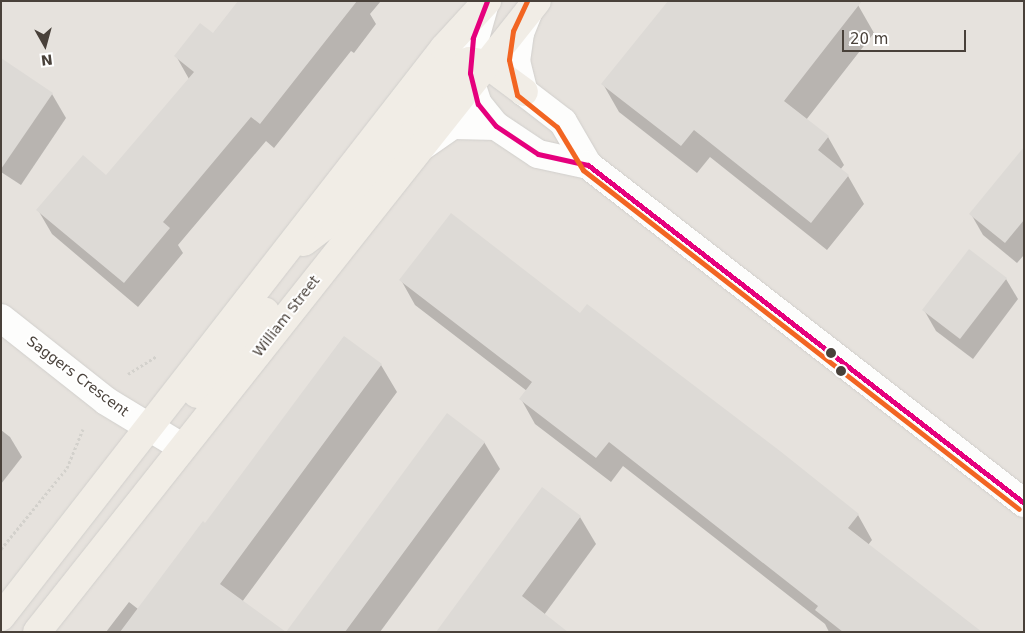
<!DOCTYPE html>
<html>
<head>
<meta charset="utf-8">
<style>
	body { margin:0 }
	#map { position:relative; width:1025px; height:633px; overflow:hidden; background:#f3f1ee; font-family:"DejaVu Sans",sans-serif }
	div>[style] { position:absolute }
	.residential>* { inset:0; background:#e6e2dd }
	.shadow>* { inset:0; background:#0003 }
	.building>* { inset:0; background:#dddad6 }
	.path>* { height:3px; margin-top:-1.5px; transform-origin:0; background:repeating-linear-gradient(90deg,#d3d1cc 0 2.5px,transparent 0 5px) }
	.roads { filter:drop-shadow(0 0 1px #d1cfcc) drop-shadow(0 0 1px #d1cfcc) }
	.minor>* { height:28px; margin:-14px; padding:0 14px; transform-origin:14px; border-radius:14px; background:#fdfdfc }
	.major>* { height:28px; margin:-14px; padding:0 14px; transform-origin:14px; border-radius:14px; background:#f1ede6 }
	.bus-1>* { height:5px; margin:-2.5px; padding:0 2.5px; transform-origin:2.5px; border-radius:2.5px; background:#e5007d }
	.bus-2>* { height:5px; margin:-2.5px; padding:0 2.5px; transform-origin:2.5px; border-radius:2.5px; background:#f26522 }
	.dots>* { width:14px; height:14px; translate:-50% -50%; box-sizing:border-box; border:2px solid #fff; border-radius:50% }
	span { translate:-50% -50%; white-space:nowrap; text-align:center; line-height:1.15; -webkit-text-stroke:4px #fff; paint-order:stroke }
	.street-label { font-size:14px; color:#49413a }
	.frame { position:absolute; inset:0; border:2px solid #49413a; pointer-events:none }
	.north { position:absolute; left:20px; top:20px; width:50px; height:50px; -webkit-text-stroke:4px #fff; paint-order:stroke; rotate:173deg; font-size:14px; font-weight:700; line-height:20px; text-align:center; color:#49413a }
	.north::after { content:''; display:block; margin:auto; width:18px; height:22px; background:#49413a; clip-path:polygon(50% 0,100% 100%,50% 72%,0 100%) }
	.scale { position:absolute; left:842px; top:30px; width:124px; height:22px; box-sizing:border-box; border:2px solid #49413a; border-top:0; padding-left:6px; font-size:15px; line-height:18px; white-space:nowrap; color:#49413a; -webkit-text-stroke:4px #fff; paint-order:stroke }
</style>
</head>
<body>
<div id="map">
	<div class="residential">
		<i style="clip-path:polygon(1px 1px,1024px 1px,1024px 632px,1px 632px)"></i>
	</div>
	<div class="shadow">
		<i style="clip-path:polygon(239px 1px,381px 1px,370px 14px,376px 24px,354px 53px,351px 51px,274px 148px,266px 141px,178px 245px,183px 253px,138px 307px,52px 234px,38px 210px,107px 176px,189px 79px,176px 56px,213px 34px)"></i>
		<i style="clip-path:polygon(858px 5px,874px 33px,806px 120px,828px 137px,844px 165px,840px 170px,848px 176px,864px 204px,827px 250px,710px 157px,697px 173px,619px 112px,603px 84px)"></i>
		<i style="clip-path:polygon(1px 59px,52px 94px,66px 118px,21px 185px,1px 172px)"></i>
		<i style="clip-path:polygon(1024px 149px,1024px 255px,1017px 263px,983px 235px,971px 214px)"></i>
		<i style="clip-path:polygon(1006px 279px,1018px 299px,973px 359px,936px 331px,924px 310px)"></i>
		<i style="clip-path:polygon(401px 280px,581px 315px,858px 515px,872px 540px,868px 545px,979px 632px,829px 632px,825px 624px,623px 466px,611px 482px,535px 424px,521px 399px,527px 391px,415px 305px)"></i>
		<i style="clip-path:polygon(344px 337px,381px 365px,397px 392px,242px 602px,284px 632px,106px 632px,129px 602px,138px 609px,206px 525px)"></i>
		<i style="clip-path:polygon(1px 430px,10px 437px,22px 457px,1px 484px)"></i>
		<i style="clip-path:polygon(484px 442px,500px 469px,380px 632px,287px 632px)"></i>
		<i style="clip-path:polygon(580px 517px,596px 544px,544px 615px,438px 632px)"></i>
	</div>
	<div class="building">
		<i style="clip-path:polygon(238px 1px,357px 1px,260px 124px,251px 117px,163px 222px,170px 228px,124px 283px,36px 210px,83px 155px,106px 175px,194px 72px,174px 56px,200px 23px,213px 33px)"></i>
		<i style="clip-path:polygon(668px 1px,862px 1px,784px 101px,829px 136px,818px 150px,849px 175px,811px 223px,694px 130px,681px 146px,601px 84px)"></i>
		<i style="clip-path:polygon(1px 58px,53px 93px,1px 169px)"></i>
		<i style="clip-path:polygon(1024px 147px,1024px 220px,1005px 243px,969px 214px)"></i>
		<i style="clip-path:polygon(451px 213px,580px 313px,587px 304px,780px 451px,859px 514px,848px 528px,982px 632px,843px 632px,815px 610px,818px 606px,609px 442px,596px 458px,519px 399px,532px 382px,399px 280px)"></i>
		<i style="clip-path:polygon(969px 249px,1007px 278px,960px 339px,922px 310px)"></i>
		<i style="clip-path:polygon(344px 336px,382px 364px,220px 584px,286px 632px,447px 413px,485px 442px,345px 632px,120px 632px,203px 521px,205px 523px)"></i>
		<i style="clip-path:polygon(542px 487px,581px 516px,522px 596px,568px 632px,436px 632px)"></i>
	</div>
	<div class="path">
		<i style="left:128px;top:374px;width:34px;rotate:-32deg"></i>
		<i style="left:1px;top:549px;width:104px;rotate:-50.8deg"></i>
		<i style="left:67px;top:468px;width:42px;rotate:-67.7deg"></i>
	</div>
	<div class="roads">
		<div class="minor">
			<i style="left:485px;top:3px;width:55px;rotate:105.8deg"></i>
			<i style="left:470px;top:56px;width:27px;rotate:88deg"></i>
			<i style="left:471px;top:83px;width:22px;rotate:72deg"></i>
			<i style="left:478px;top:104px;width:28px;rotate:51deg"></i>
			<i style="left:496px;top:126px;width:50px;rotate:33.7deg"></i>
			<i style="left:538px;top:154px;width:51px;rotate:12.4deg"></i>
			<i style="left:528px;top:13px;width:22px;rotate:112deg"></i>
			<i style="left:520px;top:33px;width:28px;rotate:98deg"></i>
			<i style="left:516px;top:61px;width:32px;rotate:76deg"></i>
			<i style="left:524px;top:92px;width:49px;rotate:37.6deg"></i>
			<i style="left:563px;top:122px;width:50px;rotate:59.8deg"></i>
			<i style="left:588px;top:165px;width:552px;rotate:37.78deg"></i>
			<i style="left:424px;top:145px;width:35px;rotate:-35deg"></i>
			<i style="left:453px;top:125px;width:43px;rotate:1.3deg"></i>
			<i style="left:1px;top:318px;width:134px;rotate:38.3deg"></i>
			<i style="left:106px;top:401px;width:89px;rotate:31.2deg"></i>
		</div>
		<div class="major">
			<i style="left:304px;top:242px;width:49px;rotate:-37.6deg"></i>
			<i style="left:343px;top:212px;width:184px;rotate:-52.9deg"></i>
			<i style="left:454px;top:65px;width:16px;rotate:-14deg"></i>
			<i style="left:470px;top:61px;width:16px;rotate:11deg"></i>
			<i style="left:486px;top:64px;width:47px;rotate:36.4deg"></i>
			<i style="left:197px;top:394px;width:107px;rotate:-50.3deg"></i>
			<i style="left:1px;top:617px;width:721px;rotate:-52.1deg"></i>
			<i style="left:444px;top:48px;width:64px;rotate:-47.5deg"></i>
			<i style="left:37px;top:632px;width:805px;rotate:-51.61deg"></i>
		</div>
	</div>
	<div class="bus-1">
		<i style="left:487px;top:1px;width:40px;rotate:111deg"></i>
		<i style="left:473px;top:38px;width:35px;rotate:95deg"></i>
		<i style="left:470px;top:73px;width:32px;rotate:76deg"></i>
		<i style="left:478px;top:104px;width:28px;rotate:51deg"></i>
		<i style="left:496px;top:126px;width:50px;rotate:33.7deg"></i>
		<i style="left:538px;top:154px;width:51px;rotate:12.4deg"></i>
		<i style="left:588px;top:165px;width:552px;rotate:37.78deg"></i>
	</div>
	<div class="bus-2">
		<i style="left:527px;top:1px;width:33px;rotate:115deg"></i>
		<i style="left:513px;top:31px;width:29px;rotate:98deg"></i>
		<i style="left:509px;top:60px;width:36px;rotate:77deg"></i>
		<i style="left:517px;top:95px;width:51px;rotate:38.7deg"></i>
		<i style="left:557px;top:127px;width:50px;rotate:58.8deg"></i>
		<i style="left:583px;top:170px;width:552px;rotate:37.87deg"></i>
	</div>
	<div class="dots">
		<i style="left:831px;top:353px;background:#49413a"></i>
		<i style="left:841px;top:371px;background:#49413a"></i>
	</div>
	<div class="street-label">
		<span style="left:286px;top:316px;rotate:-52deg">William Street</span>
		<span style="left:78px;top:376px;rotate:37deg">Saggers Crescent</span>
	</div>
	<div class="frame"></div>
	<div class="north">N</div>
	<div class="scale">20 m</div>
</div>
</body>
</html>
